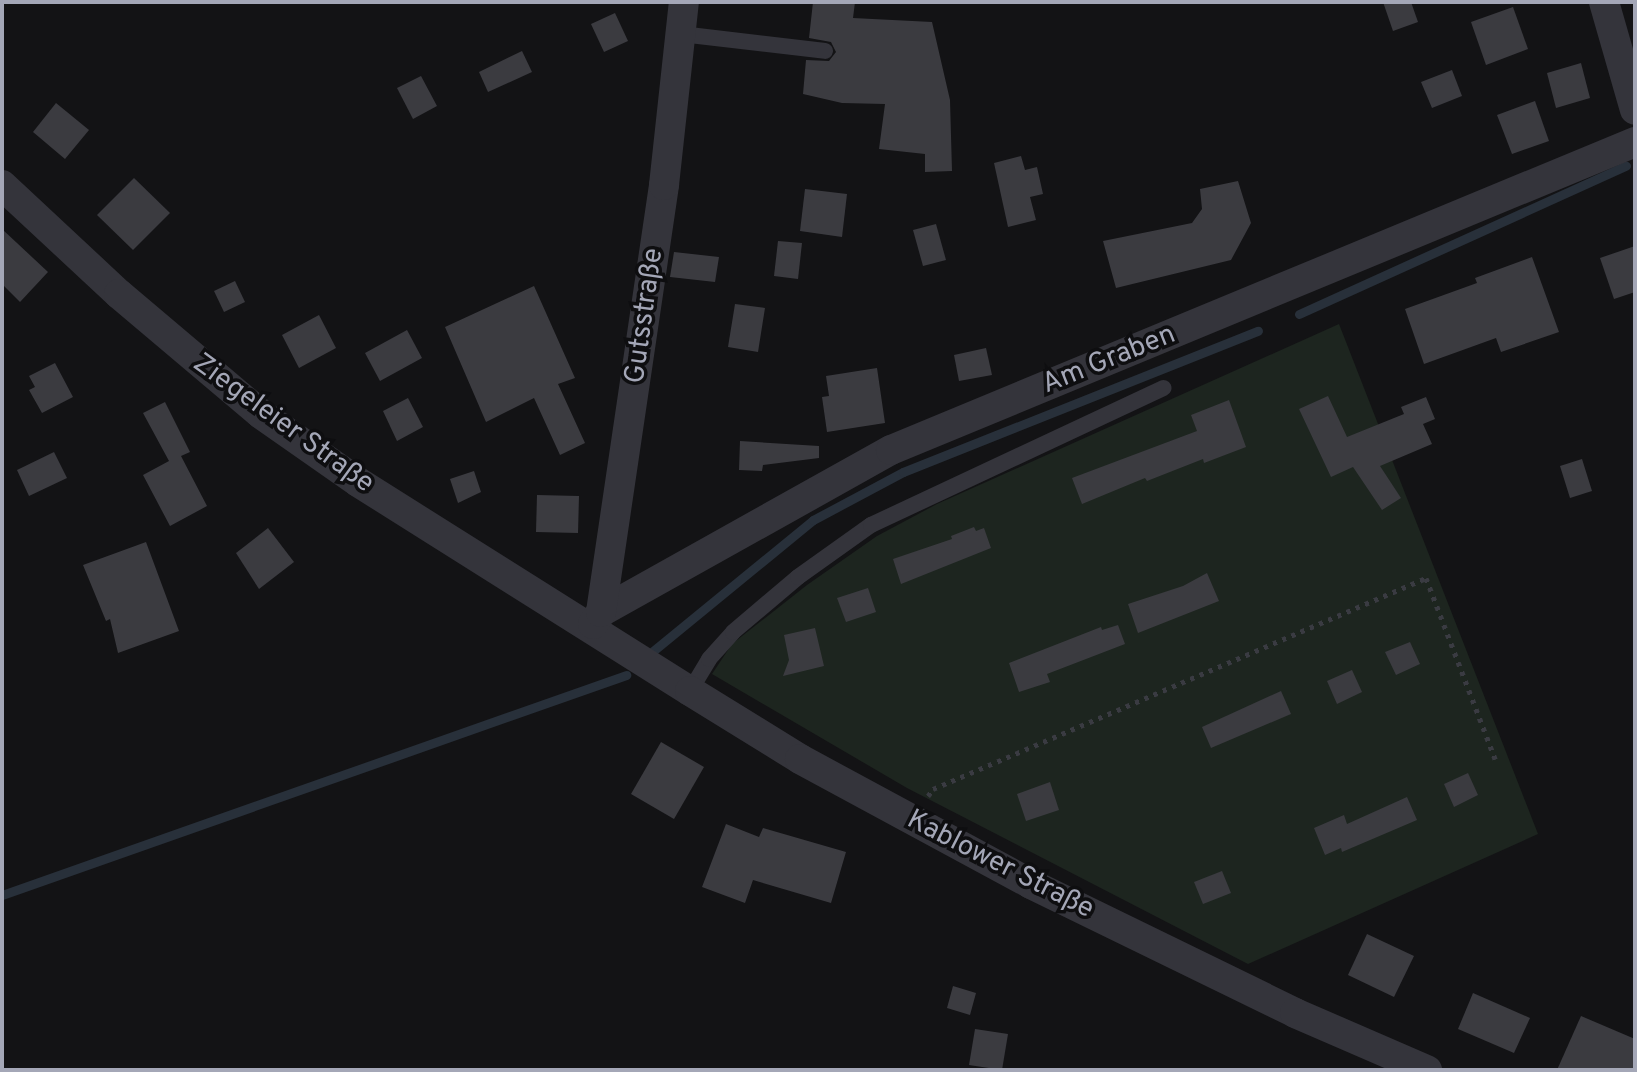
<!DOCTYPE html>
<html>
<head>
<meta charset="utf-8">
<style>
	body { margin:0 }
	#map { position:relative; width:1637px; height:1072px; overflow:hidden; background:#131315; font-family:Overpass,sans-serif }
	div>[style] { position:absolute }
	.green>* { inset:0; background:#1d251f }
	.stream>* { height:9px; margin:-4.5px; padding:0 4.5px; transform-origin:4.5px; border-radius:4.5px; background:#28303a }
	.building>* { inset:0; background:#3b3b40 }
	.path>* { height:5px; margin-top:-2.5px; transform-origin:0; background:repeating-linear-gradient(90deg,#3a3b42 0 4px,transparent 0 10px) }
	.service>* { height:16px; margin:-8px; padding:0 8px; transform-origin:8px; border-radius:8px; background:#34343b }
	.minor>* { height:30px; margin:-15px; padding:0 15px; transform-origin:15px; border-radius:15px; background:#34343b }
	span { translate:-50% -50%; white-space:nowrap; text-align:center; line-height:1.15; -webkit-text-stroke:7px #0e0e10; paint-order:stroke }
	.street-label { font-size:28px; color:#a4a7b7 }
	.frame { position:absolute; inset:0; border:4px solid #a4a7b7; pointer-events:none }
</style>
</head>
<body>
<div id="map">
	<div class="green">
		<i style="clip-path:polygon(1339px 324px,1538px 834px,1248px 964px,907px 788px,712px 674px,732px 644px,807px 585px,877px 536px,937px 504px)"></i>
	</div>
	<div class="stream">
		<i style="left:1299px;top:314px;width:359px;rotate:-24.4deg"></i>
		<i style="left:653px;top:651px;width:207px;rotate:-39.3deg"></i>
		<i style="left:813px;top:520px;width:102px;rotate:-28.1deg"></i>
		<i style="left:903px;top:472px;width:382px;rotate:-21.7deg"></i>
		<i style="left:2px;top:895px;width:662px;rotate:-19.42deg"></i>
	</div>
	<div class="building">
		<i style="clip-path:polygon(813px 2px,855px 2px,853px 18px,932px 22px,950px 100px,952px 171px,925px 172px,925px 154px,879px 149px,885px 104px,842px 103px,803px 94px,806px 60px,829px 61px,836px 52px,831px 42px,809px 38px)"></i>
		<i style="clip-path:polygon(1383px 2px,1411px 2px,1418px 22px,1393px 31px)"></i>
		<i style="clip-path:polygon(1513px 7px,1528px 49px,1486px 65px,1471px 22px)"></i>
		<i style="clip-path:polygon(615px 13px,628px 41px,604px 52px,591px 24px)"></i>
		<i style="clip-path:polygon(522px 51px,532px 72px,488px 92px,479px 72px)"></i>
		<i style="clip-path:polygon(1581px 63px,1590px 98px,1556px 108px,1547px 73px)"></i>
		<i style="clip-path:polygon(1452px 70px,1462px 96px,1432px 108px,1421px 82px)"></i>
		<i style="clip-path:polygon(421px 76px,437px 106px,413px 119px,397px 88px)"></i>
		<i style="clip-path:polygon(1535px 101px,1549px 141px,1512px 154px,1497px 115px)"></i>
		<i style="clip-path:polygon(56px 103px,89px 130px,65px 159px,33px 132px)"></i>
		<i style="clip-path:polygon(1021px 156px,1025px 170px,1037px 167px,1043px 194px,1030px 197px,1036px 220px,1008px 227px,994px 163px)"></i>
		<i style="clip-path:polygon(134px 178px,170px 213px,133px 250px,97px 215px)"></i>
		<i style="clip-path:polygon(1238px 181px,1251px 223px,1231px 260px,1116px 288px,1103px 241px,1192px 223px,1202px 209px,1200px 189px)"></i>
		<i style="clip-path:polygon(805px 189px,847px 194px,842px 237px,800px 231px)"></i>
		<i style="clip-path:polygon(936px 224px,946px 260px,923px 266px,913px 230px)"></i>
		<i style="clip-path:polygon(2px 229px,48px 272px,20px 302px,2px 284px)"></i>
		<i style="clip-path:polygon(778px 241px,802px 243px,798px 279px,774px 276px)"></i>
		<i style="clip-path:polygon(1635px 246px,1635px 292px,1614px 299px,1600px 258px)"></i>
		<i style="clip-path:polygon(674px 252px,719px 257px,715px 282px,670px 277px)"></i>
		<i style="clip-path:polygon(1532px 257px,1559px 332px,1501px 352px,1496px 338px,1424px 364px,1405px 309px,1477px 283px,1475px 278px)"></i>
		<i style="clip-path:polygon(235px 281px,245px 302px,224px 312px,214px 291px)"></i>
		<i style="clip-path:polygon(534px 286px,575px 378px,558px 384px,585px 443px,560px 455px,534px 398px,486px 422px,445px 327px)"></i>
		<i style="clip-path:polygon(735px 304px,765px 308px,758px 352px,728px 347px)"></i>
		<i style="clip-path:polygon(319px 315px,336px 348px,299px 368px,282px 335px)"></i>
		<i style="clip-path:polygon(407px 330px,422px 358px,380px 381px,365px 353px)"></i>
		<i style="clip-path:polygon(986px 348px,992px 375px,959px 381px,954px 355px)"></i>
		<i style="clip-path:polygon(55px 363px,73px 397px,42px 413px,29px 390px,35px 387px,29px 376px)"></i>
		<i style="clip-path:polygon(877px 368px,885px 423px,827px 432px,822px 397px,829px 396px,826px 376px)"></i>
		<i style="clip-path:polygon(1328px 396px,1347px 437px,1404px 414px,1401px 407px,1426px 397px,1435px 419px,1423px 424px,1432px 444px,1380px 466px,1401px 498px,1382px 510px,1353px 467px,1331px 477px,1299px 409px)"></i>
		<i style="clip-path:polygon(408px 398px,423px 427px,397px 441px,383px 411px)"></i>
		<i style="clip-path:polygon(1229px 400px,1246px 447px,1204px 463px,1203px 459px,1147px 481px,1145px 478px,1082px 504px,1072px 478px,1197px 431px,1191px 415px)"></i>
		<i style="clip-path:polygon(165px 402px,190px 452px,181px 456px,207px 506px,170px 526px,143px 475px,169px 461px,143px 413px)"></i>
		<i style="clip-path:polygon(740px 441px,819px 446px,819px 458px,763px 465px,762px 471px,739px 470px)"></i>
		<i style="clip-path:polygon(54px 452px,67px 478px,29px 496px,17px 470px)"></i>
		<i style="clip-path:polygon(1582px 459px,1592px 491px,1570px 498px,1560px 466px)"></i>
		<i style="clip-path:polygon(474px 471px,481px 492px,458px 503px,450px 479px)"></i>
		<i style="clip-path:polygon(537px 495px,579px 496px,578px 533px,536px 532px)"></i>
		<i style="clip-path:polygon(974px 527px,976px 531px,984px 528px,991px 548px,901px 584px,893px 559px,952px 539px,951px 536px)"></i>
		<i style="clip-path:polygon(268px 528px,294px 562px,259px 589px,236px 553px)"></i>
		<i style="clip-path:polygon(146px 542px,179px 631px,118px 653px,110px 619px,106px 621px,83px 565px)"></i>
		<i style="clip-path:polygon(1207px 573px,1219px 601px,1138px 633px,1128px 604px,1183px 586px)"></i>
		<i style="clip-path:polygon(868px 588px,876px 612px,846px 622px,837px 598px)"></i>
		<i style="clip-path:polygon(1118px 625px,1125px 644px,1047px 674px,1050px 682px,1019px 692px,1009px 663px,1101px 627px,1102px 630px)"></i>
		<i style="clip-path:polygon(815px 628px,824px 666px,783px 676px,789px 660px,784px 635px)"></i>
		<i style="clip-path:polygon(1410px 642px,1420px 664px,1396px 675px,1385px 652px)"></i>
		<i style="clip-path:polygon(1352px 670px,1362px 692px,1337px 704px,1327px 681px)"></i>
		<i style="clip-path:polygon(1281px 691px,1291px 714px,1211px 748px,1202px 727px)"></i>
		<i style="clip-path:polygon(661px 742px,704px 767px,674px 819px,631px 794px)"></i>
		<i style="clip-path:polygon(1468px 773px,1478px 795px,1454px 807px,1444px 784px)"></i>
		<i style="clip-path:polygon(1050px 782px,1059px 810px,1026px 821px,1017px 794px)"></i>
		<i style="clip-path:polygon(1407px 797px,1417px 820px,1342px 852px,1341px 848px,1325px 855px,1314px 828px,1344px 815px,1347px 824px)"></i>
		<i style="clip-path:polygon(726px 824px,759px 837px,763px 828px,846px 852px,831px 903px,753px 880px,745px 903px,702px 887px)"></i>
		<i style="clip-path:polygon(1222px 871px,1231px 893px,1203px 904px,1194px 882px)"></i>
		<i style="clip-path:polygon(1367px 934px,1414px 956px,1394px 997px,1348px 975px)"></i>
		<i style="clip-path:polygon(953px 986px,976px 993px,970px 1015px,947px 1008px)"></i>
		<i style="clip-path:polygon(1473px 993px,1530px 1018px,1514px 1053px,1458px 1029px)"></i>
		<i style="clip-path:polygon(1581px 1016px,1635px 1039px,1635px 1070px,1557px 1070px)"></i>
		<i style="clip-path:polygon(975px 1029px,1008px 1034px,1002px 1070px,969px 1065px)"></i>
	</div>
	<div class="path">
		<i style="left:928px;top:796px;width:9px;rotate:-54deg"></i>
		<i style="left:933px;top:789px;width:536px;rotate:-23.17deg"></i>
		<i style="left:1426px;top:578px;width:194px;rotate:69.1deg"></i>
	</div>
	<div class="service">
		<i style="left:681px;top:34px;width:145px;rotate:6.7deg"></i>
		<i style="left:690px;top:691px;width:37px;rotate:-59deg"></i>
		<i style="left:709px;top:659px;width:36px;rotate:-48deg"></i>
		<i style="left:733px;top:632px;width:85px;rotate:-40.2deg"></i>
		<i style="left:798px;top:577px;width:90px;rotate:-35.5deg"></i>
		<i style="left:871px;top:525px;width:323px;rotate:-25.1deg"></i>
	</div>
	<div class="minor">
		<i style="left:1604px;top:2px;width:112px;rotate:74deg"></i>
		<i style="left:2px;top:185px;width:160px;rotate:43deg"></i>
		<i style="left:119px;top:294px;width:186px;rotate:40.2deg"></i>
		<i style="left:261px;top:414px;width:118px;rotate:35deg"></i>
		<i style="left:358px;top:482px;width:392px;rotate:32.2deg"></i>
		<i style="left:690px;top:691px;width:129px;rotate:31.7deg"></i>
		<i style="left:800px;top:759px;width:263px;rotate:28.4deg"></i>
		<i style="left:1031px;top:884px;width:294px;rotate:26deg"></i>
		<i style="left:1295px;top:1013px;width:144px;rotate:23.4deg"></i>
		<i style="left:601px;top:612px;width:332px;rotate:-29.2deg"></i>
		<i style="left:891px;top:450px;width:805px;rotate:-22.49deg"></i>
		<i style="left:593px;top:624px;width:14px;rotate:-56deg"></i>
		<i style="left:601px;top:612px;width:432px;rotate:-81.6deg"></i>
		<i style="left:664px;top:185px;width:184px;rotate:-83.8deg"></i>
	</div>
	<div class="street-label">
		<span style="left:645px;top:316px;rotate:-82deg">Gutsstraße</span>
		<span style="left:1109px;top:360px;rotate:-22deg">Am Graben</span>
		<span style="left:283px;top:424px;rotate:36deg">Ziegeleier Straße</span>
		<span style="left:1000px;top:865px;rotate:27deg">Kablower Straße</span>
	</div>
	<div class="frame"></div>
</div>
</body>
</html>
